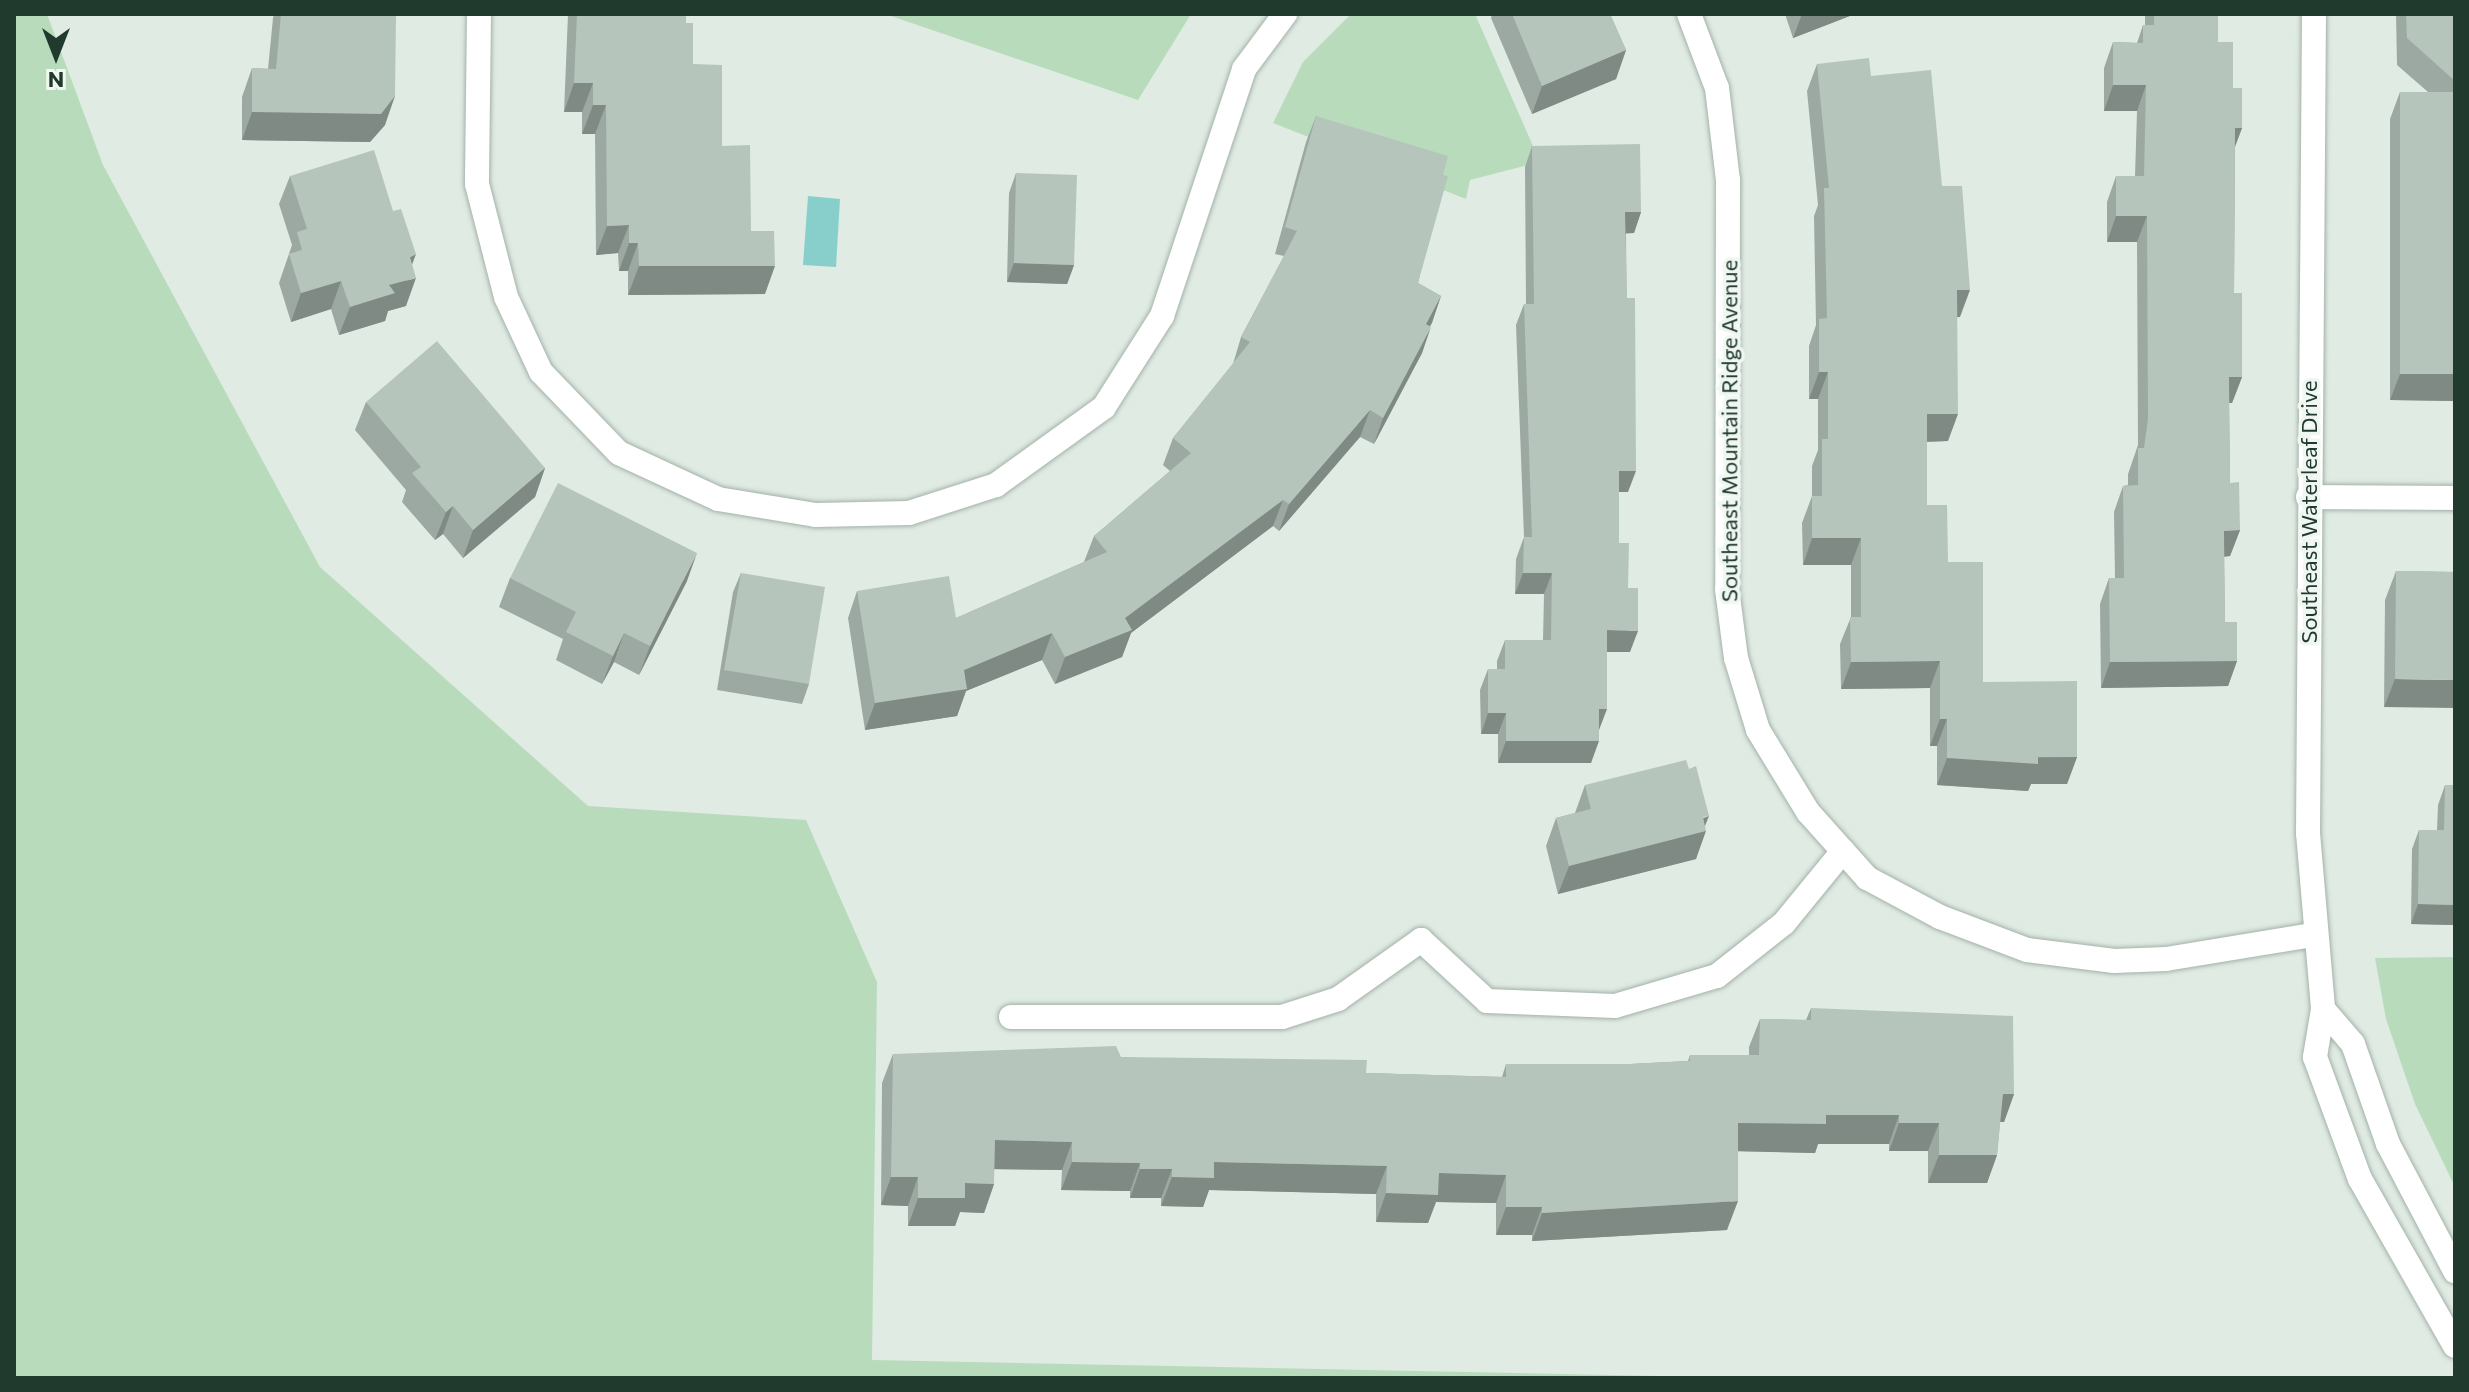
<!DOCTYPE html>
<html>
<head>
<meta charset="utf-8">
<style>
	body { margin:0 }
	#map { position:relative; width:2469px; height:1392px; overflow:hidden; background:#e0ebe3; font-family:Commissioner,sans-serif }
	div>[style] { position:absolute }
	.green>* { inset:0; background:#b8dcbb }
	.water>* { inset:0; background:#88cfcc }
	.roads { filter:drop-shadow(0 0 2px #a3b2a9) drop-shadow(0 0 2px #a3b2a9) }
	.minor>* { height:24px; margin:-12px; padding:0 12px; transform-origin:12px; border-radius:12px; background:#fff }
	.wall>* { inset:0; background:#9ca9a2 }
	.shaded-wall>* { inset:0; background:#7f8a84 }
	.building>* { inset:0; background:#b5c5bc }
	span { translate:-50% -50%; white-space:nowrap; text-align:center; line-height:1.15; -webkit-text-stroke:7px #f0f7f2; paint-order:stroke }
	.street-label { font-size:22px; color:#213a2e }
	.frame { position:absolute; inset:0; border:16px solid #213a2e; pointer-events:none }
	.north { position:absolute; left:16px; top:16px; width:80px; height:80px; -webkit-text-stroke:6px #f0f7f2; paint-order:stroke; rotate:180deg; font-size:22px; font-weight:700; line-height:32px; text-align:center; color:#213a2e }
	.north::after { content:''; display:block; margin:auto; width:28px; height:36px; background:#213a2e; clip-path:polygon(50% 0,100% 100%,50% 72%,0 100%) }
</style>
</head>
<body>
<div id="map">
	<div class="green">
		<i style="clip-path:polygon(14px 14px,47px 14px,103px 165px,320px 567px,588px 806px,806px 820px,877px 982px,872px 1360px,1761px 1378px,14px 1378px)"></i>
		<i style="clip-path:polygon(885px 14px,1191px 14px,1138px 100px)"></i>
		<i style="clip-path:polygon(1351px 14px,1475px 14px,1540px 162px,1470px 180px,1466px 199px,1273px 123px,1303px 62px)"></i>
		<i style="clip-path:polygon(2455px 957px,2455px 1187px,2415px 1104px,2386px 1019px,2375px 958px)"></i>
	</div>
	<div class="water">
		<i style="clip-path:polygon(808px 196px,840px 199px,836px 267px,803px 265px)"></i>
	</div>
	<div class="roads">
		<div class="minor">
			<i style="left:479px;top:14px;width:170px;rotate:90.7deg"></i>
			<i style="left:477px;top:184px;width:117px;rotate:75.6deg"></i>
			<i style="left:506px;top:297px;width:83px;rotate:65deg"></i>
			<i style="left:541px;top:372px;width:112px;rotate:46.1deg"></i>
			<i style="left:619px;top:453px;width:109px;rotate:24.9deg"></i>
			<i style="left:718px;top:499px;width:99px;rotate:9.3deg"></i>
			<i style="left:816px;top:515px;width:93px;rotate:-1.2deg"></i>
			<i style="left:909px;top:513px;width:91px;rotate:-17.8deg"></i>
			<i style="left:996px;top:485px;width:133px;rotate:-35.8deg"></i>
			<i style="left:1104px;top:407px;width:108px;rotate:-57.5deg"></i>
			<i style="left:1162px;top:316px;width:260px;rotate:-71.6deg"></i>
			<i style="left:1244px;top:69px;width:69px;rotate:-53.3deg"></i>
			<i style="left:1689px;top:14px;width:79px;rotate:69.3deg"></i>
			<i style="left:1717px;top:88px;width:93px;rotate:83.2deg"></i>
			<i style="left:1728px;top:180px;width:409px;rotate:90.1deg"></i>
			<i style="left:1727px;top:589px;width:70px;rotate:82.6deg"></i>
			<i style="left:1736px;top:658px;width:75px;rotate:73deg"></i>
			<i style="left:1758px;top:730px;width:96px;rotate:58.6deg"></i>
			<i style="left:1808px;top:812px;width:89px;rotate:48.2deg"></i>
			<i style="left:1867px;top:878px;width:83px;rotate:28.1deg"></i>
			<i style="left:1940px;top:917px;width:93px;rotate:20.8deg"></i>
			<i style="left:2027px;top:950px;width:88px;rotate:7.2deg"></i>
			<i style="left:2114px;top:961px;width:52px;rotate:-2.2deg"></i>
			<i style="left:2166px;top:959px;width:149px;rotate:-9.3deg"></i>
			<i style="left:2314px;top:14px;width:819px;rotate:90.42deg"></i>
			<i style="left:2308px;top:833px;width:177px;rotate:85.1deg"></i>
			<i style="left:2323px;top:1009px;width:49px;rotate:99.5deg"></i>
			<i style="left:2315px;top:1057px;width:130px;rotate:69.8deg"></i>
			<i style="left:2360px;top:1179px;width:192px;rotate:60.4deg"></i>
			<i style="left:2308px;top:497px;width:147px;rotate:0.4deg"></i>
			<i style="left:2323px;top:1009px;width:46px;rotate:49.4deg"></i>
			<i style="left:2353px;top:1044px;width:106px;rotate:70.7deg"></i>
			<i style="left:2388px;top:1144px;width:144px;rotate:62.2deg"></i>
			<i style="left:1011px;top:1017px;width:271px"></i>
			<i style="left:1282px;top:1017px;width:59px;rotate:-17.8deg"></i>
			<i style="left:1338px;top:999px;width:102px;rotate:-35.4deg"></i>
			<i style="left:1421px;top:940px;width:90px;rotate:42.7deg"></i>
			<i style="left:1487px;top:1001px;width:128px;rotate:2.2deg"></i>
			<i style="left:1615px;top:1006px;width:106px;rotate:-16.4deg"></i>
			<i style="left:1717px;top:976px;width:85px;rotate:-38.3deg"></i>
			<i style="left:1784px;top:923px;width:93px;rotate:-50.7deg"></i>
		</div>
	</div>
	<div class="wall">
		<i style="clip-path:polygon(274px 14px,396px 14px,385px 125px,370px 142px,242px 140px,242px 97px,252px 68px,268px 69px,273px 18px)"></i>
		<i style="clip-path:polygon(568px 14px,686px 14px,686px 23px,693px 64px,751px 231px,765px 294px,628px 295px,628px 271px,619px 271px,618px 253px,596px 255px,595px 134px,582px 134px,582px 112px,564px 112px)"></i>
		<i style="clip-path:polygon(1492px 14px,1610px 14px,1626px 50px,1616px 79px,1532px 114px,1491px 18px)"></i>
		<i style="clip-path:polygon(1785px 14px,1855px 14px,1793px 38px)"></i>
		<i style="clip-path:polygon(2145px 14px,2218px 14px,2218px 42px,2233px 88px,2242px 128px,2235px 147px,2234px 293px,2242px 377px,2232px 403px,2229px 403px,2230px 483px,2240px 530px,2230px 556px,2224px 557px,2225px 622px,2237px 661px,2228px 686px,2101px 688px,2100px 604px,2109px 578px,2115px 578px,2114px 512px,2123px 486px,2128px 485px,2128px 474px,2138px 445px,2137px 242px,2107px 242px,2107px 202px,2116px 176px,2135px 176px,2137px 111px,2104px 111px,2104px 68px,2113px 42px,2137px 43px,2143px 25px,2145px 25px)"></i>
		<i style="clip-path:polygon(2396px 14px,2455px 14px,2455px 401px,2390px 400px,2390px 119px,2400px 92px,2428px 92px,2397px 65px)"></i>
		<i style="clip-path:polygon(1817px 64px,1871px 76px,1942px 186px,1960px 317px,1957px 317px,1948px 441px,1927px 442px,1927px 505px,1948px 562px,1983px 682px,2077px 757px,2067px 784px,2031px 784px,2028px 791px,1937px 785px,1937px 746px,1930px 746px,1930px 688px,1841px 689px,1840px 644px,1851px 617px,1851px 565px,1803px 565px,1802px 523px,1812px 496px,1812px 466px,1818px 450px,1818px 399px,1809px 399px,1809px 346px,1816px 325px,1814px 216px,1818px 205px,1807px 91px)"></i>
		<i style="clip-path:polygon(1316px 116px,1443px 175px,1418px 283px,1441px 296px,1430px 326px,1422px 353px,1374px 444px,1360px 437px,1279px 531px,1273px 526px,1131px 633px,1122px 657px,1055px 684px,1042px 660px,966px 691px,957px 716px,865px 730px,848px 618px,857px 591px,956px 618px,1084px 562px,1094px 536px,1170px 471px,1163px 465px,1173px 438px,1233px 364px,1241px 337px,1284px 256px,1275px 254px,1306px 142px)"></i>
		<i style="clip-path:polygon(1532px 146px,1641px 212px,1634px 233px,1626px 233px,1628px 492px,1619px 492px,1619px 543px,1628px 588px,1630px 652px,1607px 652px,1599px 730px,1591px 763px,1498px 763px,1498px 734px,1481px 734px,1480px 690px,1488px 669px,1497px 669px,1497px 661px,1505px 640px,1543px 640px,1544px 594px,1515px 594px,1516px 559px,1524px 537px,1516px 325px,1524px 304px,1526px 304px,1525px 167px)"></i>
		<i style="clip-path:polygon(1016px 173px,1074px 265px,1067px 284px,1007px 282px,1009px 193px)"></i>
		<i style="clip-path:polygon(290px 176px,393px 211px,412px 264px,406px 306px,388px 311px,385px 321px,339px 335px,331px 309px,291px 322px,279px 283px,292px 245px,279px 204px)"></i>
		<i style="clip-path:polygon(366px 402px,545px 468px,535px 497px,463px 558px,443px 534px,435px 540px,402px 502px,406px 490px,355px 430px)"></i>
		<i style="clip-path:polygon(2396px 571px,2455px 572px,2384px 707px,2385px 600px)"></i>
		<i style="clip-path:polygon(741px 573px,809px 684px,802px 704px,717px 690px,733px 592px)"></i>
		<i style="clip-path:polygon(510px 578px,687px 581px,639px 675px,614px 662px,602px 684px,556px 660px,563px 639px,499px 607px)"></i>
		<i style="clip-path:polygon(1585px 785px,1705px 826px,1696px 859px,1558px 894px,1546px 846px,1556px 818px,1575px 813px)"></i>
		<i style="clip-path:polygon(2445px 785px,2455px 785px,2455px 925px,2411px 924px,2412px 849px,2419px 830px,2437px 830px,2438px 805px)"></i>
		<i style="clip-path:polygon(1811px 1008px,2014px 1094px,2004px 1122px,2000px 1122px,1997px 1155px,1987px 1183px,1928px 1183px,1928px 1151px,1889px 1151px,1889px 1144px,1818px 1144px,1815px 1153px,1738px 1151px,1727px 1230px,1532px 1241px,1532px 1235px,1496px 1235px,1496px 1203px,1436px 1202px,1428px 1223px,1376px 1222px,1376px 1194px,1209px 1190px,1203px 1207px,1161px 1206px,1161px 1198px,1130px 1198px,1130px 1191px,1061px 1190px,1062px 1170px,994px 1169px,994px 1184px,984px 1213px,960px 1212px,955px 1226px,908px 1226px,908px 1206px,881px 1205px,882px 1083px,893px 1054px,1121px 1057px,1366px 1073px,1502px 1077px,1506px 1064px,1630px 1064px,1688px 1061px,1690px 1055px,1749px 1055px,1749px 1047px,1760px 1019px,1806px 1020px)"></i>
	</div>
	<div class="shaded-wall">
		<i style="clip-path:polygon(1802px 14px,1855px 14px,1793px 38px)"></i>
		<i style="clip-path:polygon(1626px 50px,1616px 79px,1532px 114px,1542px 86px)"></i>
		<i style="clip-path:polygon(574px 83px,593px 83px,582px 112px,564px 112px)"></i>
		<i style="clip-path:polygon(2113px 85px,2146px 85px,2137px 111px,2104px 111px)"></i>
		<i style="clip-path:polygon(395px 96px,385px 125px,370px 142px,242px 140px,252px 112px)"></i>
		<i style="clip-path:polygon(593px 105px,606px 105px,595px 134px,582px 134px)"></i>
		<i style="clip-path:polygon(2235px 128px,2242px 128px,2232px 154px)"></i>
		<i style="clip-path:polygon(1625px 212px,1641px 212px,1634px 233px,1618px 234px)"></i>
		<i style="clip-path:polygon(2116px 216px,2147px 216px,2137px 242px,2107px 242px)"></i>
		<i style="clip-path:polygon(629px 225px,618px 253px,596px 255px,607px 226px)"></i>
		<i style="clip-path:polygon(629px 243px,638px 243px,628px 271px,619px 271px)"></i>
		<i style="clip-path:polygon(416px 254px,406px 281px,416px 278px,406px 306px,388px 311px,385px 321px,339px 335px,350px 307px,410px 257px)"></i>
		<i style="clip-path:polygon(1014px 263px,1074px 265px,1067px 284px,1007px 282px)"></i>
		<i style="clip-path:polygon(639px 266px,775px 266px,765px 294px,628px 295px)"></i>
		<i style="clip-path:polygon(341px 281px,331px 309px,291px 322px,301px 293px)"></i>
		<i style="clip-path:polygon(1957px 290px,1970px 290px,1960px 317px,1947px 318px)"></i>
		<i style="clip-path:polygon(1441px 296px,1432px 323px,1416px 350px,1426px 324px)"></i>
		<i style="clip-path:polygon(1431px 327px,1422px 353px,1374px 444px,1383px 418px)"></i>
		<i style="clip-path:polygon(1819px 372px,1828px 372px,1818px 399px,1809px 399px)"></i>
		<i style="clip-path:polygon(2400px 374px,2455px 374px,2455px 401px,2390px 400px)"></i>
		<i style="clip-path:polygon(2229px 377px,2242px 377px,2232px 403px,2219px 403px)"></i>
		<i style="clip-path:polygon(1370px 410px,1360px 437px,1279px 531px,1289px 504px)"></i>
		<i style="clip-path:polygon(1927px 414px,1958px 414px,1948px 441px,1917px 442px)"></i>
		<i style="clip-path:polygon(545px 468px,535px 497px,463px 558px,473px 530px)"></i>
		<i style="clip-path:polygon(1619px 471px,1636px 471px,1628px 492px,1612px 492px)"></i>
		<i style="clip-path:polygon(1283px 500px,1273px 526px,1131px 633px,1122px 657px,1055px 684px,1065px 657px,1125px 618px)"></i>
		<i style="clip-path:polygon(453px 506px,443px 534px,435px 540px,446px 512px)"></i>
		<i style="clip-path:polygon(2240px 530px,2230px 556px,2214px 557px,2224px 531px)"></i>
		<i style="clip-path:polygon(1812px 538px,1861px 538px,1851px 565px,1803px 565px)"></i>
		<i style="clip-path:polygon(697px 553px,687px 581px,639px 675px,650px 646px)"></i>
		<i style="clip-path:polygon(1523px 573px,1552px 573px,1544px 594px,1515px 594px)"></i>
		<i style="clip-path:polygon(1607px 630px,1638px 631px,1630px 652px,1599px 652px)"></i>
		<i style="clip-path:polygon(624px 633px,614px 662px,602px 684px,613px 656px)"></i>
		<i style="clip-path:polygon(1052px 633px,1042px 660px,966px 691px,957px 716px,865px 730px,875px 703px,964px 670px)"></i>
		<i style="clip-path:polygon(1940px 661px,1930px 688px,1841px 689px,1851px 662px)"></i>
		<i style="clip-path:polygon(2237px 661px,2228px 686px,2101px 688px,2110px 662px)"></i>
		<i style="clip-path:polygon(2395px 679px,2455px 680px,2455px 708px,2384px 707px)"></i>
		<i style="clip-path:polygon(1599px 709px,1607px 709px,1599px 730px)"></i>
		<i style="clip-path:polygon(1488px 713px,1506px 713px,1498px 734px,1481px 734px)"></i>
		<i style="clip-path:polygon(1940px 719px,1947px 719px,1937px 746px,1930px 746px)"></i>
		<i style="clip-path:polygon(1506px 741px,1599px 741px,1591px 763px,1498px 763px)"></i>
		<i style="clip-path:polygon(2077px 757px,2067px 784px,2031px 784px,2028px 791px,1937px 785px,1947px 758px)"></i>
		<i style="clip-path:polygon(1709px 816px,1703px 831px,1706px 831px,1696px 859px,1558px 894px,1569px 866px)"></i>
		<i style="clip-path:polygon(2418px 904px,2455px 905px,2455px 925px,2411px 924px)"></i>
		<i style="clip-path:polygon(2003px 1094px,2014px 1094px,2004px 1122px,1992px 1122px)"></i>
		<i style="clip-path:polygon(1826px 1115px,1899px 1115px,1889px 1144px,1818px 1144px,1815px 1153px,1728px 1151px,1738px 1123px)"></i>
		<i style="clip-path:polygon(1899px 1123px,1939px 1123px,1928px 1151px,1889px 1151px)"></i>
		<i style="clip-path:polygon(995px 1140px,1072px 1142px,1062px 1170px,985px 1169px)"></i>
		<i style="clip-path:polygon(1939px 1155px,1997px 1155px,1987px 1183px,1928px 1183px)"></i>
		<i style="clip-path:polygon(1072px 1162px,1140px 1163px,1130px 1191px,1061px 1190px)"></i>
		<i style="clip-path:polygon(1214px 1162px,1387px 1166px,1376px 1194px,1209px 1190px,1203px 1207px,1161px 1206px,1172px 1177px)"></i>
		<i style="clip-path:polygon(1140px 1169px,1172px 1169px,1161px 1198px,1130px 1198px)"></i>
		<i style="clip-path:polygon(1439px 1173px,1506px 1175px,1496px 1203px,1436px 1202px,1428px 1223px,1376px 1222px,1386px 1193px)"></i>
		<i style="clip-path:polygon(891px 1177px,918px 1177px,908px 1206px,881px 1205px)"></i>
		<i style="clip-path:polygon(965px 1183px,994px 1184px,984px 1213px,960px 1212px,955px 1226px,908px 1226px,918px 1198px)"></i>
		<i style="clip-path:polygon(1738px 1201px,1727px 1230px,1532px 1241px,1542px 1213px)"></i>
		<i style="clip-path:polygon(1506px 1207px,1542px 1207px,1532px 1235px,1496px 1235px)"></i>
	</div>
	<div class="building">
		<i style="clip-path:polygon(281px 14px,396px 14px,395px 96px,381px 114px,252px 112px,252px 68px,276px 69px)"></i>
		<i style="clip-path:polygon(577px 14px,686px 14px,686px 23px,693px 23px,693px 64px,722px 65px,722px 146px,750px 145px,751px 231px,774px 231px,775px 266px,639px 266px,638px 243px,629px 243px,629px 225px,607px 226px,606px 105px,593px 105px,593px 83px,574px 83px)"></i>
		<i style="clip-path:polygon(1512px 14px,1610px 14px,1626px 50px,1542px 86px)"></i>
		<i style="clip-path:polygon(2154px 14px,2218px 14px,2218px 42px,2233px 42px,2233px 88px,2242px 88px,2242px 128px,2235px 128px,2234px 293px,2242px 293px,2242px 377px,2229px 377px,2230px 483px,2239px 482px,2240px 530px,2224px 531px,2225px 622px,2237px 622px,2237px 661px,2110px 662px,2109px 578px,2124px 578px,2123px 486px,2138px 485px,2138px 448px,2144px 448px,2148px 419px,2147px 216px,2116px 216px,2116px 176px,2144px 176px,2146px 85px,2113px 85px,2113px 42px,2143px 43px,2143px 25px,2154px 25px)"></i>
		<i style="clip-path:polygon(2406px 14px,2455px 14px,2455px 81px,2407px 38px)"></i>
		<i style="clip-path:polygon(1869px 58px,1871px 76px,1931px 70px,1942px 186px,1962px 186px,1970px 290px,1957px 290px,1958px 414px,1927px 414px,1927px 505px,1947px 505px,1948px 562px,1983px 562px,1983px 682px,2077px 681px,2077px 757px,2038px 757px,2038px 764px,1947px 758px,1947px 719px,1940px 719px,1940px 661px,1851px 662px,1850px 617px,1861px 617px,1861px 538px,1812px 538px,1812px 496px,1822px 496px,1822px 439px,1828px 439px,1828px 372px,1819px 372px,1819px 319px,1827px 318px,1824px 188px,1829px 188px,1817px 64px)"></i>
		<i style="clip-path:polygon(2400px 92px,2455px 92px,2455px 374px,2400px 374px)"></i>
		<i style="clip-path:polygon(1316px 116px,1448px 156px,1443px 175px,1448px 176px,1418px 283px,1441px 296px,1426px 324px,1431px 327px,1383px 418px,1370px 410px,1289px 504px,1283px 500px,1125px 618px,1132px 630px,1065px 657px,1052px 633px,964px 670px,967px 689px,875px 703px,857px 591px,949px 576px,956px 618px,1107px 552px,1094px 536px,1191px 453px,1173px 438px,1250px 342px,1241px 337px,1297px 231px,1285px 227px)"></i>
		<i style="clip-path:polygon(1640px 144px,1641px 212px,1625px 212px,1627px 298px,1635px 298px,1636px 471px,1619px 471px,1619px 543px,1629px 543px,1628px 588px,1638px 588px,1638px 631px,1607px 630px,1607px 709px,1599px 709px,1599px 741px,1506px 741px,1506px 713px,1488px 713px,1488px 669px,1505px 669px,1505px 640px,1551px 640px,1552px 573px,1523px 573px,1524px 537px,1532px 537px,1524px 304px,1534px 304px,1532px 146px)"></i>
		<i style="clip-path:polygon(374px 150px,393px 211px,401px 209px,416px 254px,410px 257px,416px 278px,389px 285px,395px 293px,350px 307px,341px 281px,301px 293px,289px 254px,302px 250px,297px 232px,307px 229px,290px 176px)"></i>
		<i style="clip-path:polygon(1016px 173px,1077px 175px,1074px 265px,1014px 263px)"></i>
		<i style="clip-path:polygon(437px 341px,545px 468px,473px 530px,453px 506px,446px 512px,412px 473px,421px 467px,366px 402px)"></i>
		<i style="clip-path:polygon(558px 483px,697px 553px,650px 646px,624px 633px,613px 656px,566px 632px,576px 612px,510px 578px)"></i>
		<i style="clip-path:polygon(2396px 571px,2455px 572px,2455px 680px,2395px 679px)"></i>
		<i style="clip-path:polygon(741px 573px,825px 587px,809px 684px,724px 670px)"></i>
		<i style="clip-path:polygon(1686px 760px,1689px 769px,1696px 766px,1709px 816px,1703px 817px,1706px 831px,1569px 866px,1556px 818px,1591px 809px,1585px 785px)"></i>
		<i style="clip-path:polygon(2445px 785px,2455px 785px,2455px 905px,2418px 904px,2419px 830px,2444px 830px)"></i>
		<i style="clip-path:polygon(1811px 1008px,2013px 1016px,2014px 1094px,2003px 1094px,1997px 1155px,1939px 1155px,1939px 1123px,1899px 1123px,1899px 1115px,1826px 1115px,1826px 1124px,1738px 1123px,1738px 1201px,1542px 1213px,1542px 1207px,1506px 1207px,1506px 1175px,1439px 1173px,1438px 1195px,1386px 1193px,1387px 1166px,1214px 1162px,1214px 1178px,1172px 1177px,1172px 1169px,1140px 1169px,1140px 1163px,1072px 1162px,1072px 1142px,995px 1140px,994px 1184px,965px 1183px,965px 1198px,918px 1198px,918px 1177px,891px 1177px,893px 1054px,1116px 1046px,1121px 1057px,1367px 1060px,1366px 1073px,1506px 1077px,1506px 1064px,1630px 1064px,1690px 1061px,1690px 1055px,1759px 1055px,1760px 1019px,1811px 1020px)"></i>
	</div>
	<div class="street-label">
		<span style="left:1729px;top:431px;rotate:-90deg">Southeast Mountain Ridge Avenue</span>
		<span style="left:2309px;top:512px;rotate:-90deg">Southeast Waterleaf Drive</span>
	</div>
	<div class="frame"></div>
	<div class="north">N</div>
</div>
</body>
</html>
